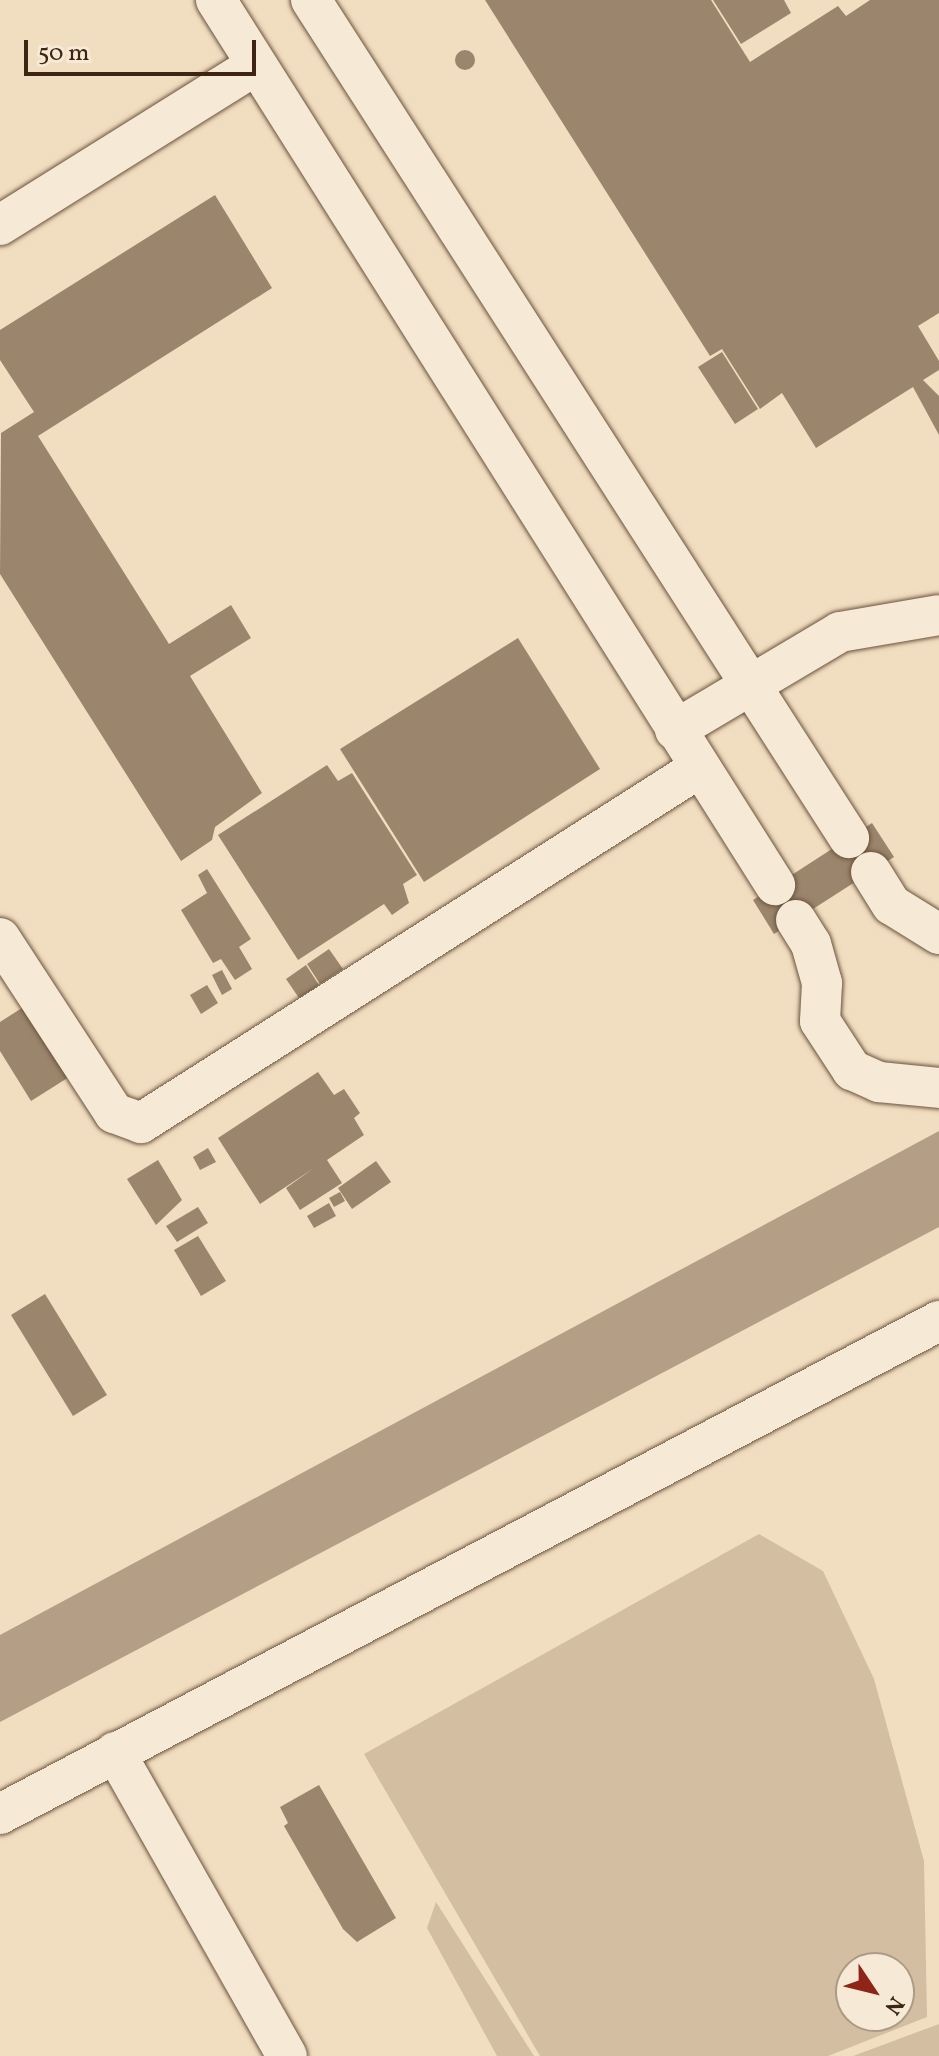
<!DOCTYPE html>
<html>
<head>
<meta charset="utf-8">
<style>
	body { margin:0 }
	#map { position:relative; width:939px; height:2056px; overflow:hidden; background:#f1ddbf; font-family:Vollkorn,serif }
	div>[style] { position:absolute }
	.green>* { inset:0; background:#d3bea2 }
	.water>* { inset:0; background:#b49e85 }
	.building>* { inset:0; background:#9b856c }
	.round { border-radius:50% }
	.roads { filter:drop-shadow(0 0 2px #6b533e) drop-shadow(0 0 2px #6b533e) }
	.minor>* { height:40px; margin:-20px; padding:0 20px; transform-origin:20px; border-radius:20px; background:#f6e9d5 }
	span { translate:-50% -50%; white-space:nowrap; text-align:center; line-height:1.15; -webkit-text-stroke:7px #f6e9d5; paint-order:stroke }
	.north { position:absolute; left:835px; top:1952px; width:80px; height:80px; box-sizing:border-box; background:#f6e9d5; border:2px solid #ac9b87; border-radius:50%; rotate:125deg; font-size:22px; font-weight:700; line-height:32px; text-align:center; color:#3e2513 }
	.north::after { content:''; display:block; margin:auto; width:28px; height:36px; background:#8f2418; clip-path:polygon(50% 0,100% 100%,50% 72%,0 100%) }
	.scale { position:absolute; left:24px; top:40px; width:232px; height:36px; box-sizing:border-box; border:4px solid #3e2513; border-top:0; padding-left:10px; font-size:24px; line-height:28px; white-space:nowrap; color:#3e2513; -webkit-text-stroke:6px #f6e9d5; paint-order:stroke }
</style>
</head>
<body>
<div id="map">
	<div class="green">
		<i style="clip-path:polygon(evenodd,759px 1534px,823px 1571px,874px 1679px,924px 1861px,927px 2017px,828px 2056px,540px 2056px,364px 1754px,759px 1534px,899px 1968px,899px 2016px,851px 2016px,851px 1968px,899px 1968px)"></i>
		<i style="clip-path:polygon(436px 1902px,534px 2056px,497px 2056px,427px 1928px)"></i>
		<i style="clip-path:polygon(939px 2024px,939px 2056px,853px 2056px)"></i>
	</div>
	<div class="water">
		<i style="clip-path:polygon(939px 1131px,939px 1227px,0 1722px,0 1635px)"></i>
	</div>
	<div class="building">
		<i style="clip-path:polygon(485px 0,711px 0,750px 62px,838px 6px,846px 16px,870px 0,939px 0,939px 313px,918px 326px,939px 361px,939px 370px,923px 380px,939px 396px,939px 435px,913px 387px,816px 448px,782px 393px,760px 409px,722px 349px,710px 356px)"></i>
		<i style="clip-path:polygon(713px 0,784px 0,791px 13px,741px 44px)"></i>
		<i class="round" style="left:455px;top:50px;width:20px;height:20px"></i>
		<i style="clip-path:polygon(215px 195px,272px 288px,38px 436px,169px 644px,231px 605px,251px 638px,190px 676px,262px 793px,215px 827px,212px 840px,181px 861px,0 574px,1px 433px,34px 412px,0 360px,0 330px)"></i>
		<i style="clip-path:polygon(722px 352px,758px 409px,735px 424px,698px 367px)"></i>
		<i style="clip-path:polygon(518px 638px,600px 769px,424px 882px,340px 749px)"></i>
		<i style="clip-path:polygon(327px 765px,338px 781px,352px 773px,417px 875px,403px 884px,409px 903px,392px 915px,384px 904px,298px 960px,218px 835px)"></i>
		<i style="clip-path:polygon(872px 823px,894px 857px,774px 934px,753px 900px)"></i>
		<i style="clip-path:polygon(207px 869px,251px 939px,239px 947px,252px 969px,235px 980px,221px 959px,213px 963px,181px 910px,207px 893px,198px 875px)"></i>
		<i style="clip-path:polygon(329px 949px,343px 969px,320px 984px,307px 964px)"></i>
		<i style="clip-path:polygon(306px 965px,319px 985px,299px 998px,286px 979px)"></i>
		<i style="clip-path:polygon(222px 970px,232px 989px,222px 995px,212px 975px)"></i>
		<i style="clip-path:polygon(207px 985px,218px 1003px,201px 1014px,190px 995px)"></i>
		<i style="clip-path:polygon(25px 1006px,69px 1077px,31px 1101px,0 1051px,0 1022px)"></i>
		<i style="clip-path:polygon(318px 1072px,334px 1095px,344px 1089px,360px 1113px,354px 1118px,364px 1135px,327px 1160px,342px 1183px,300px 1210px,286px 1188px,314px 1168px,260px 1204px,218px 1138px)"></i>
		<i style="clip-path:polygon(208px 1148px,216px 1162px,200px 1170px,193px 1157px)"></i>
		<i style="clip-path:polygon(158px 1160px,182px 1200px,156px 1225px,127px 1179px)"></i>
		<i style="clip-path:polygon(376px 1161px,391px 1182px,352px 1209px,338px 1188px)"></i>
		<i style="clip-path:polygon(340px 1192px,345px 1201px,334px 1207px,329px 1198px)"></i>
		<i style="clip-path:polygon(329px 1203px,336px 1216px,314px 1228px,307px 1216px)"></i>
		<i style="clip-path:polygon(198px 1207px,208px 1223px,177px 1242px,166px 1226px)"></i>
		<i style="clip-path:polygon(198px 1236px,226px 1281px,201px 1296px,174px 1250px)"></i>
		<i style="clip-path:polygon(45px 1294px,107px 1395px,73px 1416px,11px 1315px)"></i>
		<i style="clip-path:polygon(319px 1785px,396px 1918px,357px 1942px,343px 1929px,284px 1826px,288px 1823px,280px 1807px)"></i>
	</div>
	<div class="roads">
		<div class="minor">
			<i style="left:216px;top:0;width:1047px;rotate:57.72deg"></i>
			<i style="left:311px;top:0;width:996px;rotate:57.3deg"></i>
			<i style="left:0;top:225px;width:302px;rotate:-32deg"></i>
			<i style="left:675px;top:730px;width:192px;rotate:-30.7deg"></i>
			<i style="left:840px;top:632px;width:100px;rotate:-9.7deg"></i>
			<i style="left:871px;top:872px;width:39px;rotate:58deg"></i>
			<i style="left:892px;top:905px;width:55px;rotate:31.7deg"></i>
			<i style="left:796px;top:920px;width:28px;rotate:58deg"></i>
			<i style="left:811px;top:944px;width:41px;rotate:74.2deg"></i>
			<i style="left:822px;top:983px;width:38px;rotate:93deg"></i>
			<i style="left:820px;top:1021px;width:59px;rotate:56.9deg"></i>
			<i style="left:852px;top:1070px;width:30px;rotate:24deg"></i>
			<i style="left:879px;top:1082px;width:60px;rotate:5.7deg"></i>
			<i style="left:0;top:938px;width:209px;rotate:56.9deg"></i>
			<i style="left:114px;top:1113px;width:29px;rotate:20deg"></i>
			<i style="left:141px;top:1123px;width:661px;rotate:-32.46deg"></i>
			<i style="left:115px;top:1752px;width:349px;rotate:60.5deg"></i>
			<i style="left:0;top:1814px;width:1061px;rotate:-27.7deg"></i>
		</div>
	</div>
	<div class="north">N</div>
	<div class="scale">50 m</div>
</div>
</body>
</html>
